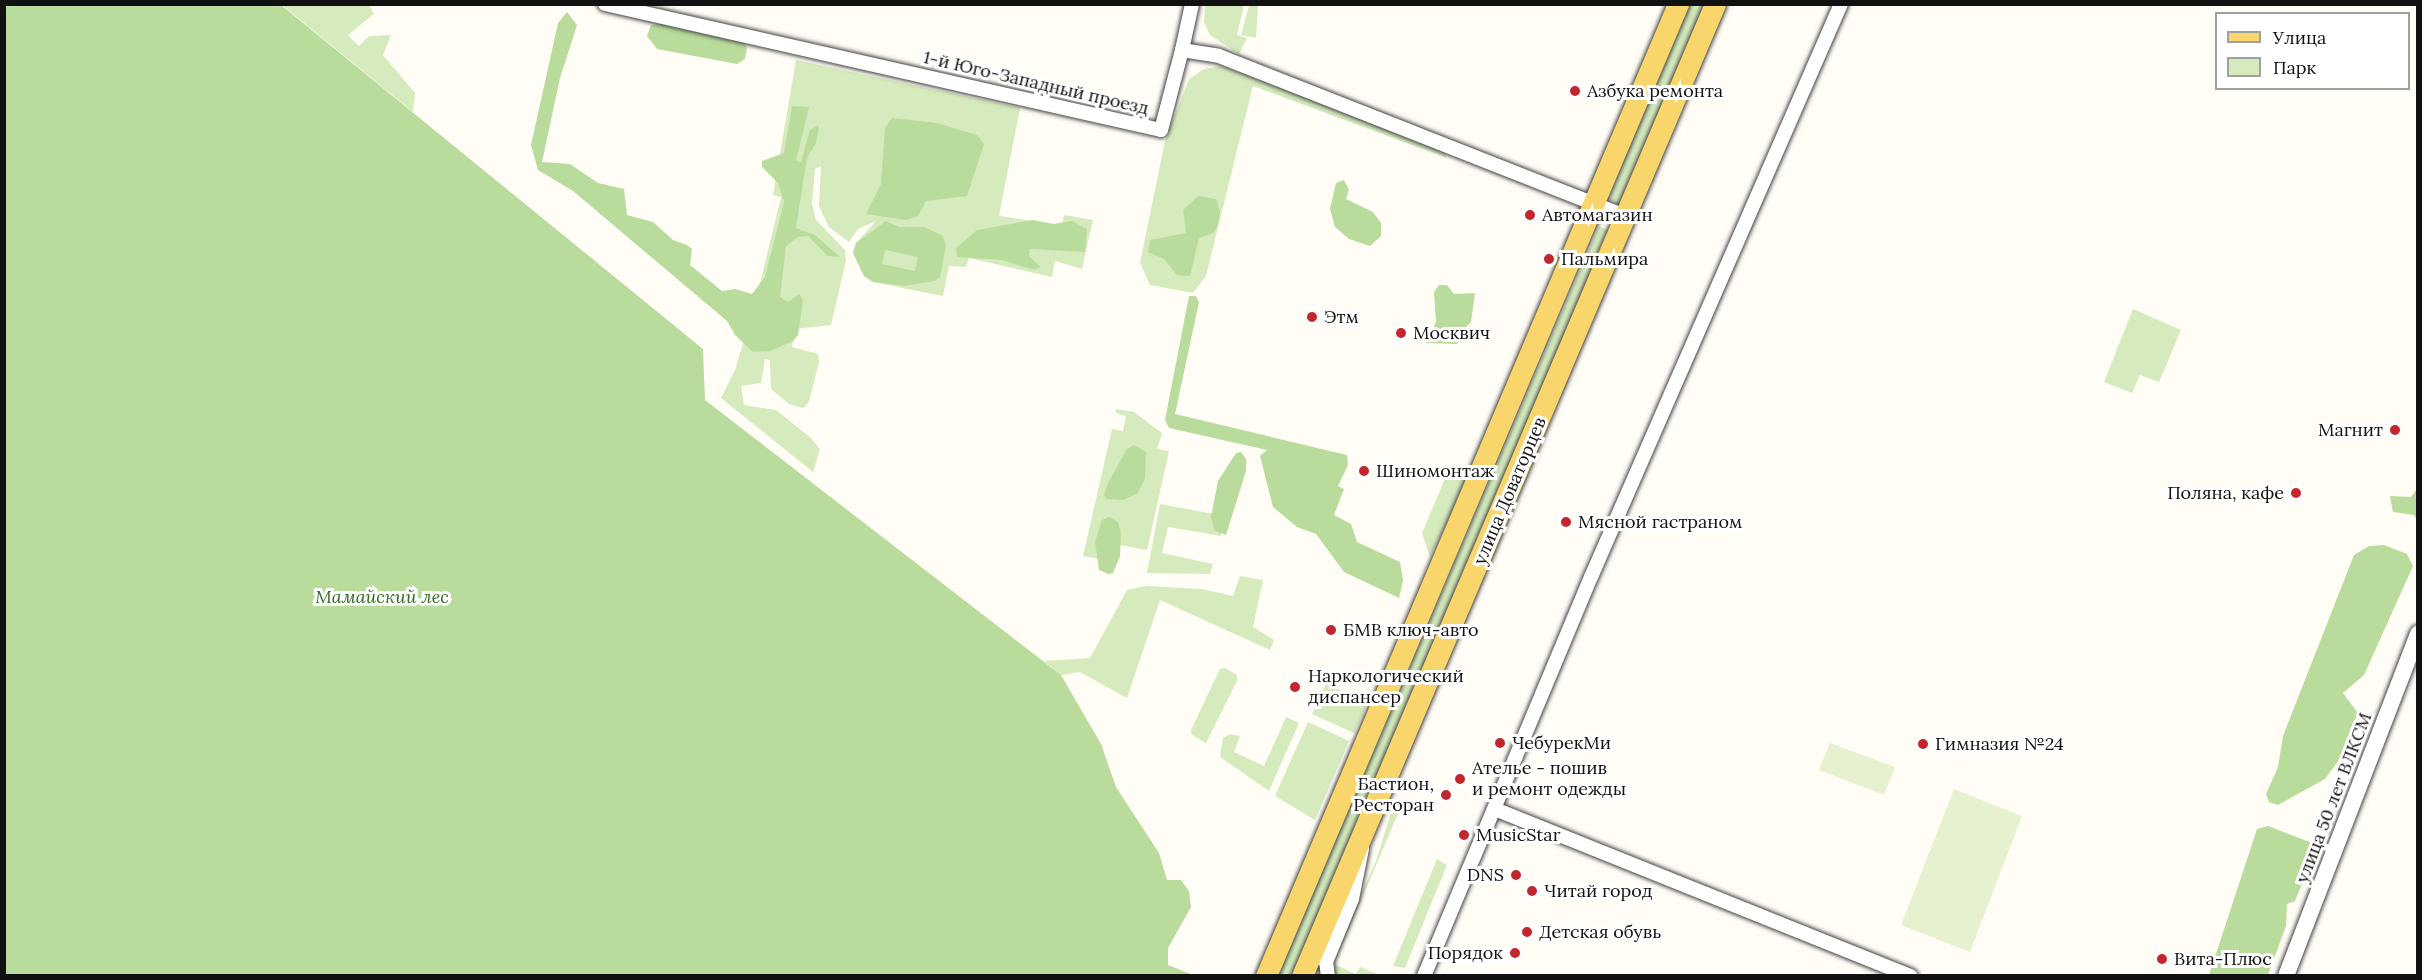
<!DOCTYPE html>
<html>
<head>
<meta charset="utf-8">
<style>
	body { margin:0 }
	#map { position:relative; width:2422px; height:980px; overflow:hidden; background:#fffdf5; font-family:Lora,serif }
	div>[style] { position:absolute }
	.green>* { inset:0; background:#d5ebbd }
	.forest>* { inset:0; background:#b9dc9c }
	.pitch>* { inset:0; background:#e6f2cf }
	.roads { filter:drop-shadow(0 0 2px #444) drop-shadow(0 0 2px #444) }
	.minor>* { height:14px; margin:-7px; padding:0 7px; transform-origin:7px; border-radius:7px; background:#fff }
	.tertiary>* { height:16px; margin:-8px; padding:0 8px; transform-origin:8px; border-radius:8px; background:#fff }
	.primary>* { height:21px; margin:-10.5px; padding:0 10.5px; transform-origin:10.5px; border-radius:10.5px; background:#f9d66b }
	.dots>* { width:16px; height:16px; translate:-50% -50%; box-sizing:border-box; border:3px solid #fff; border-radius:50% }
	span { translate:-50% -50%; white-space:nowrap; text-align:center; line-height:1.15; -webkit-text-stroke:6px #fff; paint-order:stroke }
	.street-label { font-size:18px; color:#111 }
	.poi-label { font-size:18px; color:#111 }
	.left { translate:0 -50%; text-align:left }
	.right { translate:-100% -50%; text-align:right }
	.park-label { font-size:18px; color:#2f6b1f; font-style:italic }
	.frame { position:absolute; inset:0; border:6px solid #111; pointer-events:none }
	.legend { position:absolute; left:2215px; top:12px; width:195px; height:78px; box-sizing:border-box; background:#fff; border:2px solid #a0a0a0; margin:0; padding:8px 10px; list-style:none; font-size:18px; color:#111 }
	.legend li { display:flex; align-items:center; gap:12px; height:30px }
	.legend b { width:30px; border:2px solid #a0a0a0 }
</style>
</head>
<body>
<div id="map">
	<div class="green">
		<i style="clip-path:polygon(282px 5px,369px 5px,374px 14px,348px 35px,359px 46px,369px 36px,391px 35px,383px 55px,415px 93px,413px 112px)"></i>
		<i style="clip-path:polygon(1205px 5px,1244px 5px,1237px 35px,1247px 38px,1239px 54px,1210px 35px,1204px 22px)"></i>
		<i style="clip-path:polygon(1249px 5px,1258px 5px,1256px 38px,1241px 35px)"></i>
		<i style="clip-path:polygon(1689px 5px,1704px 5px,1619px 204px,1609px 198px)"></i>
		<i style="clip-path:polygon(796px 60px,1020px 108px,999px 216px,1062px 225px,1064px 215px,1093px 220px,1082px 269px,1055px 261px,1052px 277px,969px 258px,966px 267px,949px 266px,943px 296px,873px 282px,864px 276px,853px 253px,856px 243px,876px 221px,858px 229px,849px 242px,829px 227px,819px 206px,821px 166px,815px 169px,812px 203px,816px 220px,845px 250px,846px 261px,831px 325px,795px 329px,792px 347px,818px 354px,819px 362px,809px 402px,803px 408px,789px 404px,771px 389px,770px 360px,765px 359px,761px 383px,741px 386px,744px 405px,776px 410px,811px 438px,820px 449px,813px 472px,721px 398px,735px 370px,758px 292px,781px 197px,773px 195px)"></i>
		<i style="clip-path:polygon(1221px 66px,1443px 149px,1447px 158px,1253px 86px,1206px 276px,1193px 293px,1150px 285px,1140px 263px,1165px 141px,1189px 79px,1204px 69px)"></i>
		<i style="clip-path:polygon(1599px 226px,1608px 230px,1450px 606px,1291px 975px,1278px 976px)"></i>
		<i style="clip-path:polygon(2133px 309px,2181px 330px,2159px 382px,2140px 375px,2132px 393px,2104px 382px)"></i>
		<i style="clip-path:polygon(1116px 409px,1134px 412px,1162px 433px,1157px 449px,1169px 451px,1147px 550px,1120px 545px,1115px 562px,1083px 556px,1112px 429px,1123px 431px,1126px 416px,1116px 413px)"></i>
		<i style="clip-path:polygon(1466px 466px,1470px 474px,1430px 557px,1422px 533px,1444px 481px)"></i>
		<i style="clip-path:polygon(1160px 504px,1225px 516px,1221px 536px,1168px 527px,1162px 553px,1213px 564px,1210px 574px,1147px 573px)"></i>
		<i style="clip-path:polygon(1240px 576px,1263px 580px,1253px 627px,1274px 640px,1270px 650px,1160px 600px,1127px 698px,1080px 672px,1061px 675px,1044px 661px,1090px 658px,1127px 590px,1146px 586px,1202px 589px,1233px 596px)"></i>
		<i style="clip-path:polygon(1225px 668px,1237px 675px,1237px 681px,1206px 743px,1192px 735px,1191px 730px,1220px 669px)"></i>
		<i style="clip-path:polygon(1326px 684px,1368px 702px,1354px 733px,1312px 714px)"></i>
		<i style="clip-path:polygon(1286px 717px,1299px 723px,1269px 791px,1220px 757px,1223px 738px,1230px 734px,1240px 736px,1234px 752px,1264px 766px)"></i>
		<i style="clip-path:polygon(1308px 722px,1349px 741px,1315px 820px,1275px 796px)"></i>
		<i style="clip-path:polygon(1393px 806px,1400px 809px,1334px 964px,1356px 974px,1360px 967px,1379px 975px,1333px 975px,1332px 960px,1376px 861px)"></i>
		<i style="clip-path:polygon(1437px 859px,1447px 865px,1405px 968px,1393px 966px)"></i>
	</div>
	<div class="forest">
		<i style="clip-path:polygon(5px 4px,281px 5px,703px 349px,705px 400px,1061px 675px,1101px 744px,1116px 787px,1159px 853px,1167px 880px,1181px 880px,1189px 891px,1191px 907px,1168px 948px,1168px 965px,1193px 975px,5px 975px)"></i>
		<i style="clip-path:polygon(567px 12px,577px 25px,560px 78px,542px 162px,570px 164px,598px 183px,624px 189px,627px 215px,653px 222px,673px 240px,687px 245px,692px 249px,690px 265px,722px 291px,735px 289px,752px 294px,765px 277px,784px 202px,778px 183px,762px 167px,762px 161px,784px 153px,792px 106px,809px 107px,796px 161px,801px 162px,810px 130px,818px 125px,819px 128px,816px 143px,807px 158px,796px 228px,815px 235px,840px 257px,828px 256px,808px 236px,798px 237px,786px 246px,780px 297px,788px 302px,799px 294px,803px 300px,798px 335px,793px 341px,770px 351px,753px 352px,735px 335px,727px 321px,573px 191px,538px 170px,531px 145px,558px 23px)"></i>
		<i style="clip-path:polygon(661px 24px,743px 43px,747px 47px,745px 59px,737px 64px,657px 49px,647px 36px,651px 25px)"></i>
		<i style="clip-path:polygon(892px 118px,937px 123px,977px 135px,984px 144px,967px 196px,926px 201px,918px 216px,906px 220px,866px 214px,881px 184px,885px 128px)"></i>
		<i style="clip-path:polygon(1344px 180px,1349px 190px,1346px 199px,1373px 212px,1381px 223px,1381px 236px,1370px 246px,1349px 239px,1335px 227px,1330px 209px,1336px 183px)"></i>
		<i style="clip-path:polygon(1198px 196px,1216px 199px,1220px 211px,1218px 225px,1213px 233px,1199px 238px,1190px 276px,1177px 275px,1164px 259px,1148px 252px,1150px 240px,1186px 233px,1183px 210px)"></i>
		<i style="clip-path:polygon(1033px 220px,1053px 224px,1072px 221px,1087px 229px,1085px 252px,1030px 249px,1029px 256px,1041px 267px,1034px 270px,1002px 260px,957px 257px,956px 248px,977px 230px)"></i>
		<i style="clip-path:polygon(evenodd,886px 221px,899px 227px,924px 227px,943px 236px,946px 246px,940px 277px,935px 281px,904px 286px,873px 282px,864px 276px,853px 253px,856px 243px,886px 221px,885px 250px,918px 257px,915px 271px,882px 264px,885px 250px)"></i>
		<i style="clip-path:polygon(1439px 285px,1447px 285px,1454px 294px,1475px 293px,1471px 322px,1461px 332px,1457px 344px,1426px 343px,1436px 322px,1434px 292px)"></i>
		<i style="clip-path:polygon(1189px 296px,1196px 296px,1199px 302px,1175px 414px,1347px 455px,1348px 465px,1338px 486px,1344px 489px,1334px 515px,1351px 524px,1357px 542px,1400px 562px,1403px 580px,1399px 598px,1344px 572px,1316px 534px,1297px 527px,1273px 507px,1260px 456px,1267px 450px,1169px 428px,1165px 420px)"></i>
		<i style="clip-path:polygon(1134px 445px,1146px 452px,1145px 478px,1138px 493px,1123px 500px,1107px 499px,1104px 495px,1108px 483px,1127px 449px)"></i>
		<i style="clip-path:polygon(1241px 452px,1246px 459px,1246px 471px,1226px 535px,1215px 531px,1211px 517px,1218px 481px,1236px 453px)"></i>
		<i style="clip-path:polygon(2417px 489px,2417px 521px,2414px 515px,2393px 512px,2390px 496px,2411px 497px)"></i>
		<i style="clip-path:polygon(1109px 517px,1118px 522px,1121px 534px,1120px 556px,1113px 573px,1108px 574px,1099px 570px,1095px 542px,1102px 520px)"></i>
		<i style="clip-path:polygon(2384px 545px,2407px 554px,2413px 566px,2364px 675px,2343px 693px,2358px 713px,2339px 760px,2325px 779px,2278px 805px,2269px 802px,2266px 794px,2278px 767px,2283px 736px,2354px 555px,2369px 546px)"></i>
		<i style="clip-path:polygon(2268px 826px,2312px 843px,2315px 853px,2295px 901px,2287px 904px,2286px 926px,2268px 975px,2209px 975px,2257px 829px)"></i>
	</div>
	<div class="pitch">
		<i style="clip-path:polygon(1830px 743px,1895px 767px,1884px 795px,1819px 770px)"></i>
		<i style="clip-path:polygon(1954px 789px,2022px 816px,1970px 952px,1901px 925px)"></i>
	</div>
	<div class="roads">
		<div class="minor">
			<i style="left:605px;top:4px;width:570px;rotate:12.77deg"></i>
			<i style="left:1161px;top:130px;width:83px;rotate:-75.3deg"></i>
			<i style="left:1182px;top:50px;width:37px;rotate:9deg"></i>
			<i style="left:1219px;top:56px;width:437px;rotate:21.5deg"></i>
			<i style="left:1182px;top:50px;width:47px;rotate:-77.7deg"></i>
			<i style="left:1495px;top:809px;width:448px;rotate:21.9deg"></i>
			<i style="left:1328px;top:976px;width:14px;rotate:-98deg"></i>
			<i style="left:1326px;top:962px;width:68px;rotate:-67.6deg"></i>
			<i style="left:1352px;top:899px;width:51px;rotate:-78.7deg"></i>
			<i style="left:1424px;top:976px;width:433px;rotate:-67.3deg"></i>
			<i style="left:1591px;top:577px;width:625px;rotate:-66.43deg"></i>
		</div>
		<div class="tertiary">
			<i style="left:2286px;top:976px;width:367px;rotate:-68.9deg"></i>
		</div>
		<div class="primary">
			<i style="left:1266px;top:976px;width:1056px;rotate:-67.03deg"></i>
			<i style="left:1302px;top:976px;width:1056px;rotate:-66.98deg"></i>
		</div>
	</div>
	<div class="dots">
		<i style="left:1575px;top:91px;background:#c4262e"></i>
		<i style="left:1530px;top:215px;background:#c4262e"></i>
		<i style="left:1549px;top:259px;background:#c4262e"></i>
		<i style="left:1312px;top:317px;background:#c4262e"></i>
		<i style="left:1401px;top:333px;background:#c4262e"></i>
		<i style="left:2395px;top:430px;background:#c4262e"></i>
		<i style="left:1364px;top:471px;background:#c4262e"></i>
		<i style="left:2296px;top:493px;background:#c4262e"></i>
		<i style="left:1566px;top:522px;background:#c4262e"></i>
		<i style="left:1331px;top:630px;background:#c4262e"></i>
		<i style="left:1295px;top:687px;background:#c4262e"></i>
		<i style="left:1500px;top:743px;background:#c4262e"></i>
		<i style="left:1923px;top:744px;background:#c4262e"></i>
		<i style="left:1460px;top:779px;background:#c4262e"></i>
		<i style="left:1446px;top:795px;background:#c4262e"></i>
		<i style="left:1464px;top:835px;background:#c4262e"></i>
		<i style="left:1516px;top:875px;background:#c4262e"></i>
		<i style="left:1532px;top:891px;background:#c4262e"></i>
		<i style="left:1527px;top:932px;background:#c4262e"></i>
		<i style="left:1515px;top:953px;background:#c4262e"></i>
		<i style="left:2162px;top:959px;background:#c4262e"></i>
	</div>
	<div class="street-label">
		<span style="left:1036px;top:83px;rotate:13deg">1-й Юго-Западный проезд</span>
		<span style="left:1510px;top:491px;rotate:-67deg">улица Доваторцев</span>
		<span style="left:2334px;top:798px;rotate:-69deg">улица 50 лет ВЛКСМ</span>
	</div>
	<div class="poi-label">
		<span class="left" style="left:1587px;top:91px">Азбука ремонта</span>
		<span class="left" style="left:1542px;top:215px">Автомагазин</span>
		<span class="left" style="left:1561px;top:259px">Пальмира</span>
		<span class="left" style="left:1324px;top:317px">Этм</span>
		<span class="left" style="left:1413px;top:333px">Москвич</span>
		<span class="right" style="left:2383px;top:430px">Магнит</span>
		<span class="left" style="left:1376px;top:471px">Шиномонтаж</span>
		<span class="right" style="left:2284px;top:493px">Поляна, кафе</span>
		<span class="left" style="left:1578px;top:522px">Мясной гастраном</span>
		<span class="left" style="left:1343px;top:630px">БМВ ключ-авто</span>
		<span class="left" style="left:1308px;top:687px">Наркологический<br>диспансер</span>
		<span class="left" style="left:1512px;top:743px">ЧебурекМи</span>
		<span class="left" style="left:1935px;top:744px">Гимназия №24</span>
		<span class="left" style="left:1472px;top:779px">Ателье - пошив<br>и ремонт одежды</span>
		<span class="right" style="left:1434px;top:795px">Бастион,<br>Ресторан</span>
		<span class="left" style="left:1476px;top:835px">MusicStar</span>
		<span class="right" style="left:1504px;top:875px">DNS</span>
		<span class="left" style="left:1544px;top:891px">Читай город</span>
		<span class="left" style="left:1539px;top:932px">Детская обувь</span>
		<span class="right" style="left:1503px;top:953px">Порядок</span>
		<span class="left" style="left:2174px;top:959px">Вита-Плюс</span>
	</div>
	<div class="park-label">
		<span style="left:382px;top:597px">Мамайский лес</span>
	</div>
	<div class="frame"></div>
	<ul class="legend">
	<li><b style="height:8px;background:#f9d66b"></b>Улица</li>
	<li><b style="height:16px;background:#d5ebbd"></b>Парк</li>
	</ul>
</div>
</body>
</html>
